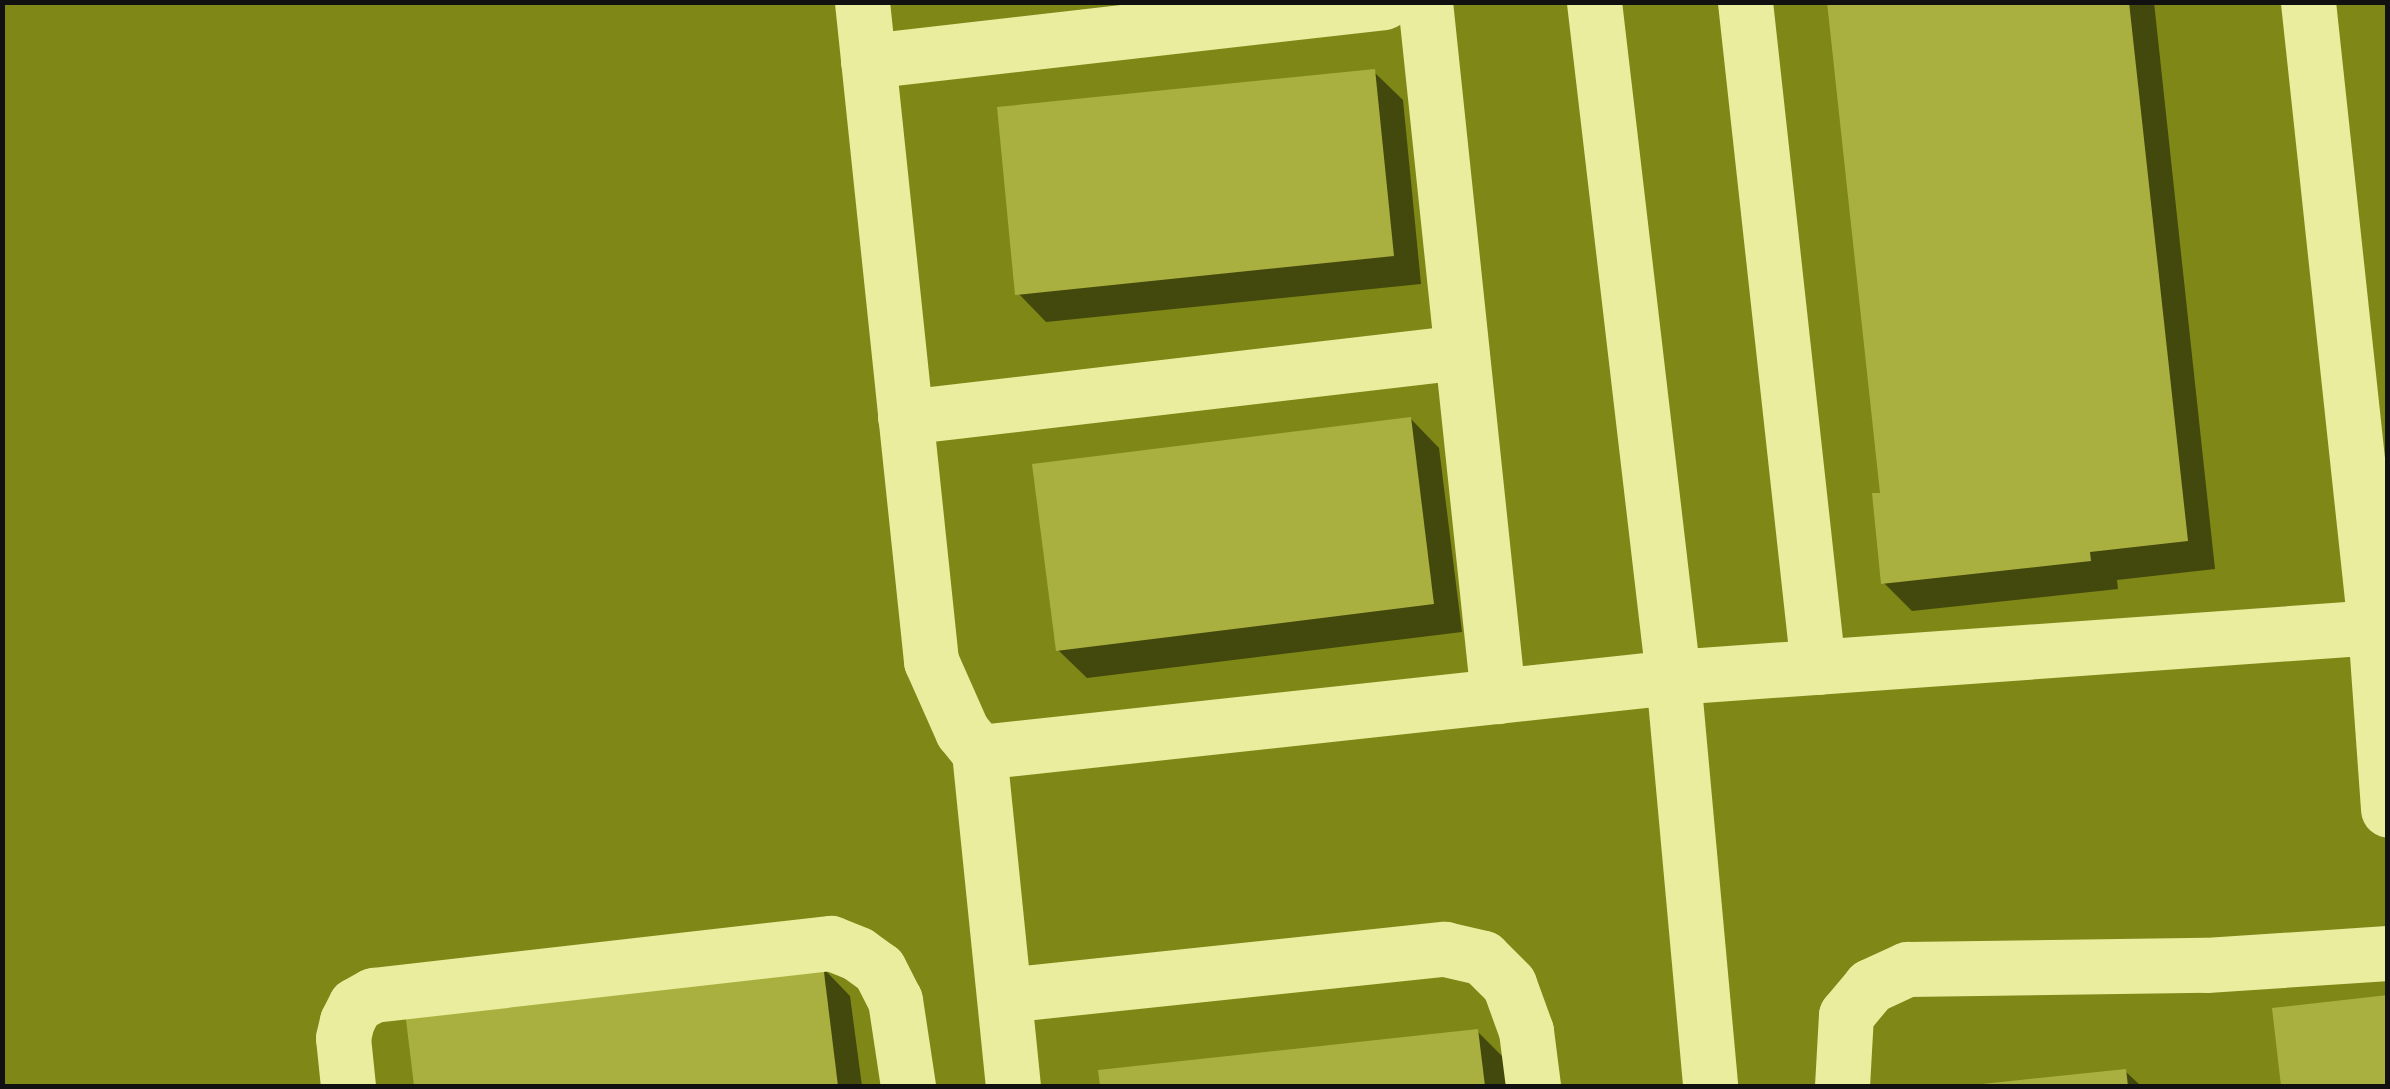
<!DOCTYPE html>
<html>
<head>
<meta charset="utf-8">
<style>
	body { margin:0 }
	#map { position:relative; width:2390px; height:1089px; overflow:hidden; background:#7f8717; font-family:"Exo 2",sans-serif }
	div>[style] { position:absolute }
	.shadow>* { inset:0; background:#0007 }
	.building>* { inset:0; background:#aab03f }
	.minor>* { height:55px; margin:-27.5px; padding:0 27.5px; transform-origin:27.5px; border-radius:27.5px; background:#e9ed9d }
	span { translate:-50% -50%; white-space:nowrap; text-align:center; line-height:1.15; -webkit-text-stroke:8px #7f8717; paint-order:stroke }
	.frame { position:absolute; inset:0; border:5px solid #111; pointer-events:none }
</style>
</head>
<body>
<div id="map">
	<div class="shadow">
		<i style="clip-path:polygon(1829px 2px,2154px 2px,2215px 569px,2117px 580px,2118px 589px,1912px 611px,1884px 583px,1883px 495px)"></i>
		<i style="clip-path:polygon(1374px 72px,1403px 100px,1421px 284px,1046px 322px,1018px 293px)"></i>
		<i style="clip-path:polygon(1411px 419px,1439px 448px,1462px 632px,1087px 678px,1058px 650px)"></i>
		<i style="clip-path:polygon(822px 967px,850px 996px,862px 1086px,417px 1086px,407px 1006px)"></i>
		<i style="clip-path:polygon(2388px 997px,2388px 1086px,2283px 1086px,2274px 1010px)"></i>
		<i style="clip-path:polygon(1477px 1031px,1506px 1060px,1509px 1086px,1102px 1086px,1101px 1072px)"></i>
		<i style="clip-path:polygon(2125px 1071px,2141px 1086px,1982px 1086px)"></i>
	</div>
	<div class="building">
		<i style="clip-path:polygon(1827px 2px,2129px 2px,2188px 541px,2090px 552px,2091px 561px,1881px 584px,1872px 493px,1880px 493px)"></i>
		<i style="clip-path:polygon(1375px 69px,1394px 256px,1015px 295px,997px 107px)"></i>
		<i style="clip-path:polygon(1411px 417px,1434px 604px,1056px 651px,1032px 464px)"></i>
		<i style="clip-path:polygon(823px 964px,838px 1086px,414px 1086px,404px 1003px)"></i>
		<i style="clip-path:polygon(2388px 995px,2388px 1086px,2281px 1086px,2272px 1008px)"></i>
		<i style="clip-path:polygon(1478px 1029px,1485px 1086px,1100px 1086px,1098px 1070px)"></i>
		<i style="clip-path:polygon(2126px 1069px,2128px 1086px,1983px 1086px,1982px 1084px)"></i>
	</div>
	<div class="minor">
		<i style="left:862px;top:2px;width:663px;rotate:84.02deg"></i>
		<i style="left:931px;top:661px;width:77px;rotate:66.1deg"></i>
		<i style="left:962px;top:731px;width:27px;rotate:51deg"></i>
		<i style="left:979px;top:752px;width:336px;rotate:84.2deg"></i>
		<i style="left:1425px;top:2px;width:698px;rotate:84deg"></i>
		<i style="left:1594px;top:2px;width:680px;rotate:83.32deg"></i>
		<i style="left:1673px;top:677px;width:411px;rotate:84.8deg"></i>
		<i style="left:1745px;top:2px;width:669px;rotate:83.74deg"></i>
		<i style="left:2308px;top:2px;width:629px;rotate:83.88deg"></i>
		<i style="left:2375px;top:627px;width:13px;rotate:-4deg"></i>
		<i style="left:868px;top:61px;width:519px;rotate:-6.52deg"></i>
		<i style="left:905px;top:417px;width:560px;rotate:-6.67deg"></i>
		<i style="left:979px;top:752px;width:698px;rotate:-6.17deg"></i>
		<i style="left:1673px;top:677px;width:704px;rotate:-4.07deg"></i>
		<i style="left:2375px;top:627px;width:183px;rotate:85.9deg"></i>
		<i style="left:1004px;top:995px;width:443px;rotate:-6deg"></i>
		<i style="left:1445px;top:949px;width:39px;rotate:13deg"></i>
		<i style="left:1483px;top:958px;width:37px;rotate:45deg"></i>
		<i style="left:1509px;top:984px;width:50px;rotate:70.1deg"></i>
		<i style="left:1526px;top:1031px;width:55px;rotate:82.7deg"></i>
		<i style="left:348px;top:1086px;width:48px;rotate:-95.9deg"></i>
		<i style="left:343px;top:1038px;width:17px;rotate:-77deg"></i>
		<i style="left:347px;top:1021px;width:18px;rotate:-63deg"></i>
		<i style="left:355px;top:1005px;width:21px;rotate:-29deg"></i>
		<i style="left:373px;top:995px;width:461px;rotate:-6.5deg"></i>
		<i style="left:831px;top:943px;width:29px;rotate:22deg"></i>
		<i style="left:858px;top:954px;width:26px;rotate:36deg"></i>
		<i style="left:879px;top:969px;width:35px;rotate:63deg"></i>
		<i style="left:895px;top:1000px;width:87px;rotate:81.4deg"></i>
		<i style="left:1842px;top:1086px;width:71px;rotate:-86.8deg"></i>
		<i style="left:1846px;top:1015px;width:38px;rotate:-50deg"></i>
		<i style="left:1870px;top:986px;width:41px;rotate:-24.7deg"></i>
		<i style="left:1907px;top:969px;width:299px;rotate:-0.8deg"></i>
		<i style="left:2206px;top:965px;width:182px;rotate:-3.8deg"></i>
	</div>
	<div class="frame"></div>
</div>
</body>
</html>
